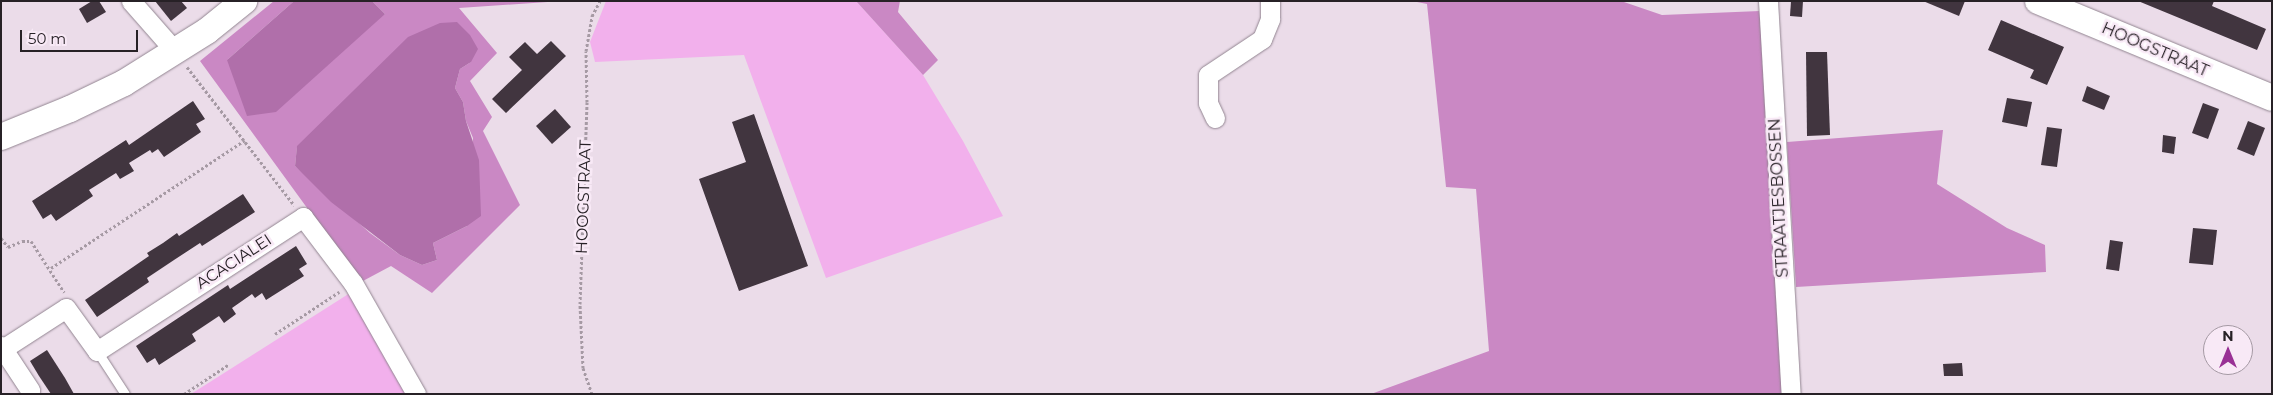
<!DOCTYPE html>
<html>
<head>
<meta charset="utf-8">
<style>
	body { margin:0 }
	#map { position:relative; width:2273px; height:395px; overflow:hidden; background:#ebdce9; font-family:Montserrat,sans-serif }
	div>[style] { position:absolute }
	.green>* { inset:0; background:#f2b0ec }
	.forest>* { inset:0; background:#ca88c4 }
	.water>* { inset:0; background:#b06faa }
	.building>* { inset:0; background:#41353f }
	.path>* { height:3px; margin-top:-1.5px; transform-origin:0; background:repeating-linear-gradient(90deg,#a69aa4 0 2.5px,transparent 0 5px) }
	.roads { filter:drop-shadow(0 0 1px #928591) drop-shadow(0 0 1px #928591) }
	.lane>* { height:9px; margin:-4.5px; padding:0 4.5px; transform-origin:4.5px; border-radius:4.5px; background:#fff }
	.street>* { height:19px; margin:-9.5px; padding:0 9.5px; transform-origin:9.5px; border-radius:9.5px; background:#fff }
	.secondary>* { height:26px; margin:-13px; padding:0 13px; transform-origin:13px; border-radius:13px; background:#fff }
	span { translate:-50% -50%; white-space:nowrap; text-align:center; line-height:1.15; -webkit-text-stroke:5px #f8e9f6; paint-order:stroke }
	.street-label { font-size:16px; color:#272126 }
	.frame { position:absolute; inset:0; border:2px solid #272126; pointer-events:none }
	.north { position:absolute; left:2203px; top:325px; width:50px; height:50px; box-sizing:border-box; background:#f8e9f6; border:1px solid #a499a3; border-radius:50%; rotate:0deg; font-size:14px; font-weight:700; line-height:20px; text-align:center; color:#272126 }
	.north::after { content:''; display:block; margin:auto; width:18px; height:22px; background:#993195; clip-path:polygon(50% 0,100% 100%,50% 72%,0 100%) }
	.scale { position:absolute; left:20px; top:30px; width:118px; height:22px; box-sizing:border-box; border:2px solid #272126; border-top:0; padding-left:6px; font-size:15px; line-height:18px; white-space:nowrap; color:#272126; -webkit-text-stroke:4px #f8e9f6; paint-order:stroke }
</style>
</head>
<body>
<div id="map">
	<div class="green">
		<i style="clip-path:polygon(606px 1px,856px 1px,923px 75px,963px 141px,1003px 216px,826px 278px,744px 55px,595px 62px,590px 42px)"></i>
		<i style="clip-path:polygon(350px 293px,409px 394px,191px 394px)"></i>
	</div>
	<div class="forest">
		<i style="clip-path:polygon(evenodd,274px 1px,294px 1px,227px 60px,385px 14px,372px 1px,562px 1px,459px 8px,497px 53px,470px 81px,492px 117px,483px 131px,520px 205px,432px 293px,391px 266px,361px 282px,200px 61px,274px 1px,471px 62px,460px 69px,455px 88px,463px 102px,466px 121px,473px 138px,467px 226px,433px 243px,437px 260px,422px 265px,400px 255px,370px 233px,295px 166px,297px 147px,331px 114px,471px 62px)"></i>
		<i style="clip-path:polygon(856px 1px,900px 1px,898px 12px,938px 60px,923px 75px)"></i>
		<i style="clip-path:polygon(1412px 1px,1621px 1px,1662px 15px,1760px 11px,1783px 394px,1371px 394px,1489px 351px,1476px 189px,1446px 187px,1427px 4px)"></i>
		<i style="clip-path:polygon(1943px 130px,1937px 184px,2007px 228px,2045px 245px,2046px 272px,1796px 287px,1787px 142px)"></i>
	</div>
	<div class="water">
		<i style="clip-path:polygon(294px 1px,372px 1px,385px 14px,276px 112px,247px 116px,227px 60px)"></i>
		<i style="clip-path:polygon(457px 22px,470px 35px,478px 49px,471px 62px,460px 69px,455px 88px,463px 102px,466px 121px,479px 160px,481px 216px,467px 226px,433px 243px,437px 260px,422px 265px,400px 255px,331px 202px,295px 166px,297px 146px,408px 37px,440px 23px)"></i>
	</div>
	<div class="building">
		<i style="clip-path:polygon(92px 1px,99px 1px,106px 12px,87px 23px,79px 9px)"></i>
		<i style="clip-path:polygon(155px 1px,181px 1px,187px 8px,171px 21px)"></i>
		<i style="clip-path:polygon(1791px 1px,1803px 1px,1802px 17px,1790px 16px)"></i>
		<i style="clip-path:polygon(1923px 1px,1965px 1px,1959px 16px)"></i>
		<i style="clip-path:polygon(2138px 1px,2214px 1px,2212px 6px,2266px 29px,2257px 50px)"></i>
		<i style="clip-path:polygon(2001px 20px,2064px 47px,2047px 85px,2030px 78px,2034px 70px,1988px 50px)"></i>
		<i style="clip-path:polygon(551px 41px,566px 56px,506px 113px,492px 99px,522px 70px,509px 57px,525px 42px,537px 54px)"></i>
		<i style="clip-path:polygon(1806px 52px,1827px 52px,1830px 135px,1807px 136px)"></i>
		<i style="clip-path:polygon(2087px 86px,2110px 96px,2104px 110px,2082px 101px)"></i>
		<i style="clip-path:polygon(2007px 98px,2032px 102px,2027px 127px,2002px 122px)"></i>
		<i style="clip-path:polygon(193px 101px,205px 119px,196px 124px,201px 132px,164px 157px,158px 149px,152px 153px,150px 150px,129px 163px,134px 171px,120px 179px,116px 173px,89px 190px,93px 196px,56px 221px,51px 214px,43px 219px,32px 201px,126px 140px,129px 145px)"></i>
		<i style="clip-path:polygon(2203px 103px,2219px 109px,2208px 139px,2192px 133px)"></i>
		<i style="clip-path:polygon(555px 109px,571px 127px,552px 144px,536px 126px)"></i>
		<i style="clip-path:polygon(754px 114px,808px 266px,739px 291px,699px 179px,746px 162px,732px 122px)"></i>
		<i style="clip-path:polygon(2248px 121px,2265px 128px,2254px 156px,2237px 149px)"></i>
		<i style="clip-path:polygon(2047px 127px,2062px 129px,2057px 167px,2041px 165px)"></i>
		<i style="clip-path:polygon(2163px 135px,2176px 137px,2174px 154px,2162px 152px)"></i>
		<i style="clip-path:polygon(243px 194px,255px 212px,202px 246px,200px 243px,174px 260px,147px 278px,149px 282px,97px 317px,85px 300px,149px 256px,147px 253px,163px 243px,177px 233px,179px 236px)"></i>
		<i style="clip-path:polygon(2193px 228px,2217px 230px,2213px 265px,2189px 263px)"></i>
		<i style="clip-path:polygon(2110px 240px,2123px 242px,2119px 271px,2106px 269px)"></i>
		<i style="clip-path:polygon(296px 246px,307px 264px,299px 269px,304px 276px,266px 300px,262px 293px,255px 298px,252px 294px,232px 308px,236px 314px,224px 323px,219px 316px,192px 334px,196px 341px,179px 352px,159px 365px,155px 358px,147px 363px,136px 346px,228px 285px,230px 289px)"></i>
		<i style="clip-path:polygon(47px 350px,65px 378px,74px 394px,51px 394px,39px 376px,30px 361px)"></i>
		<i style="clip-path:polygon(1962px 363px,1963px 376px,1944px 376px,1943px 364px)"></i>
	</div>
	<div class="path">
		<i style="left:187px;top:67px;width:175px;rotate:52.2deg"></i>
		<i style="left:1px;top:238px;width:11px;rotate:52deg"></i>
		<i style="left:8px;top:247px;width:15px;rotate:-23deg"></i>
		<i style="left:22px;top:241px;width:9px"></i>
		<i style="left:31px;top:241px;width:61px;rotate:57.1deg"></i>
		<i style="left:51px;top:268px;width:232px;rotate:-33.4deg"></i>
		<i style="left:275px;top:334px;width:77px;rotate:-33.3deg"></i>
		<i style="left:184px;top:394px;width:53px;rotate:-33.4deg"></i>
		<i style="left:592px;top:394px;width:28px;rotate:-109deg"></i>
		<i style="left:583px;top:368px;width:64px;rotate:-92.7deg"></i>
		<i style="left:580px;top:304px;width:202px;rotate:-88deg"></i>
		<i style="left:587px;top:102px;width:51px;rotate:-91.1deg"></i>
		<i style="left:586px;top:51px;width:36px;rotate:-80deg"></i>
		<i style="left:592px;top:16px;width:17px;rotate:-62deg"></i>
	</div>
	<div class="roads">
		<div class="lane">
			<i style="left:97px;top:351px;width:51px;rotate:56.9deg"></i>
		</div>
		<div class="street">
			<i style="left:131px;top:1px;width:67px;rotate:48.7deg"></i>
			<i style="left:1768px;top:1px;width:394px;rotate:86.7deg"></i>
			<i style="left:1215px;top:118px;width:17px;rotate:-115deg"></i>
			<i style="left:1208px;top:103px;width:28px;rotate:-90deg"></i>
			<i style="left:1208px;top:75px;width:65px;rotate:-33.7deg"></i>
			<i style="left:1262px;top:39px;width:22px;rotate:-68deg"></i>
			<i style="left:1270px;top:19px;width:18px;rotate:-90deg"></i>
			<i style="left:1px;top:346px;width:53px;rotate:56.6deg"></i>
			<i style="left:1px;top:350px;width:77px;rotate:-32.9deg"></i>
			<i style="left:66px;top:308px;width:53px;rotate:54.2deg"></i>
			<i style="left:97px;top:351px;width:246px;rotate:-33deg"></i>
			<i style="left:303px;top:217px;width:83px;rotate:52.9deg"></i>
			<i style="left:353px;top:283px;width:128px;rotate:60.4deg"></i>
		</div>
		<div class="secondary">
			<i style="left:2038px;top:1px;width:253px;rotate:22.5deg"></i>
			<i style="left:1px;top:137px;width:74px;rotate:-22.1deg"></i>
			<i style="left:70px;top:109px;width:60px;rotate:-25.7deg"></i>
			<i style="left:124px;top:83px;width:98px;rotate:-32.1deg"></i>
			<i style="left:207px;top:31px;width:48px;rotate:-39deg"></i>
		</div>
	</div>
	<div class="street-label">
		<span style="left:2155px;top:50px;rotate:23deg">HOOGSTRAAT</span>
		<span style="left:584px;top:197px;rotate:-88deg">HOOGSTRAAT</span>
		<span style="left:1779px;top:198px;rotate:-93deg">STRAATJESBOSSEN</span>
		<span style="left:234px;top:262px;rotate:-33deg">ACACIALEI</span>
	</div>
	<div class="frame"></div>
	<div class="north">N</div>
	<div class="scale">50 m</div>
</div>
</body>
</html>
